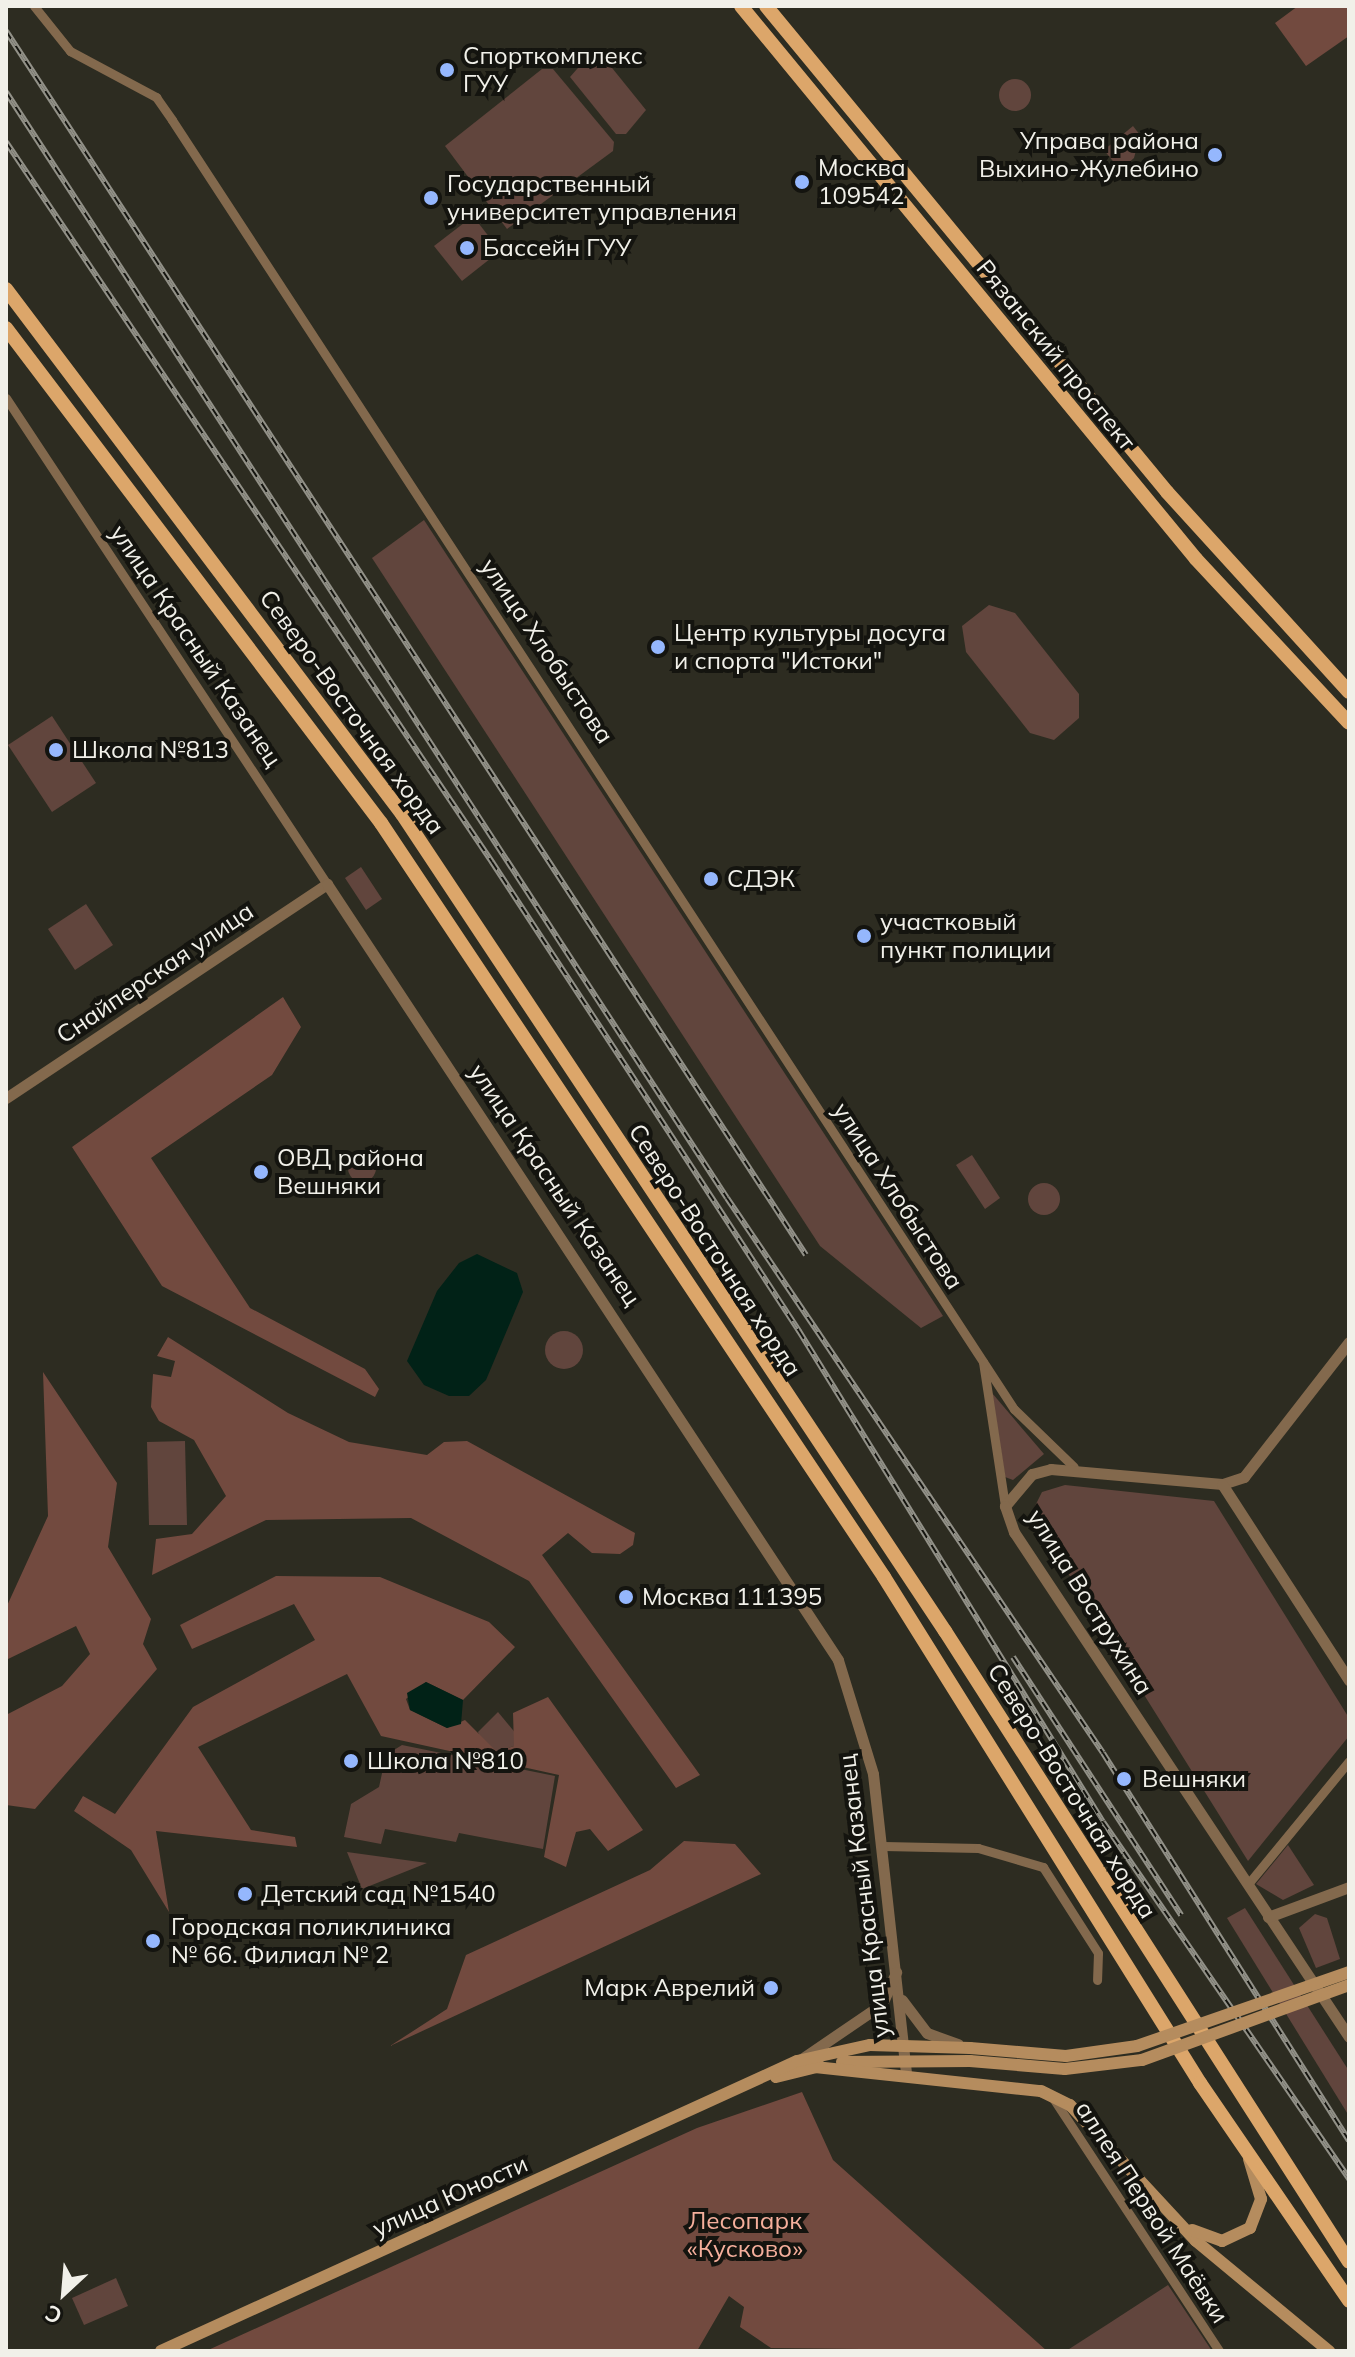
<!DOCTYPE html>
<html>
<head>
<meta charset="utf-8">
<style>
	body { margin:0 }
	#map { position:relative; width:1355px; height:2357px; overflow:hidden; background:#2d2c21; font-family:Mulish,sans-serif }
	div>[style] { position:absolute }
	.green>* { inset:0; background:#61453d }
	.round { border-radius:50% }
	.forest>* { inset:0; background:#724a3f }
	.water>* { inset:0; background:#012217 }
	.minor>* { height:9px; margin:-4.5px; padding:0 4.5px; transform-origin:4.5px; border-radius:4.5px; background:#83694d }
	.tertiary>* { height:11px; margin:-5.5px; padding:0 5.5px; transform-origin:5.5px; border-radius:5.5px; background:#83694d }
	.secondary>* { height:12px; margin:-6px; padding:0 6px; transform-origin:6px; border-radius:6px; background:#b58c5e }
	.primary>* { height:14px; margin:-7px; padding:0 7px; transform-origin:7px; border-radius:7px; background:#dca66a }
	.rail>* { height:6px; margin-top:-3px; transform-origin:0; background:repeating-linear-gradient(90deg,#14140f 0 9px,#929188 0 18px); box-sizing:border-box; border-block:2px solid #929188 }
	.secondary-bridge>* { height:12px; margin:-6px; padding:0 6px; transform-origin:6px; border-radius:6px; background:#b58c5e }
	.dots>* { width:22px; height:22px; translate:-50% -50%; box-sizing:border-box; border:4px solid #14140f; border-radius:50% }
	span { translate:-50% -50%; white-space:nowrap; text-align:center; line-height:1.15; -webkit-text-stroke:8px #14140f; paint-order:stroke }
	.poi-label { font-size:24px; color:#f1f0e9 }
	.left { translate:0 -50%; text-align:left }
	.right { translate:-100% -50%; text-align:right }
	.street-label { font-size:24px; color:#f1f0e9 }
	.park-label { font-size:24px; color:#f5af9c }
	.frame { position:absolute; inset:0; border:8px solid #f1f0e9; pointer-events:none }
	.north { position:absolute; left:24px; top:2253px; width:80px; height:80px; -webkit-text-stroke:6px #14140f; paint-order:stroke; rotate:206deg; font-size:22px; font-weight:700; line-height:32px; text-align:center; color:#f1f0e9 }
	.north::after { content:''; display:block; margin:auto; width:28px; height:36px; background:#f1f0e9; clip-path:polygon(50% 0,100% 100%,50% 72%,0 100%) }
</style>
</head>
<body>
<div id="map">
	<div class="green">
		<i style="clip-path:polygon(591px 53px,600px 53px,646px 110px,626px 134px,616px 134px,570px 77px)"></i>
		<i style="clip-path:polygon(542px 69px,553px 69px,614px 142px,613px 151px,507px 229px,445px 146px)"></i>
		<i class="round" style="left:999px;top:79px;width:32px;height:32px"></i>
		<i style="clip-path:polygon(1133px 126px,1140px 135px,1134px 158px,1120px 170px,1104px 150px)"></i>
		<i style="clip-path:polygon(473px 216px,500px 251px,462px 281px,434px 246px)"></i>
		<i style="clip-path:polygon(424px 520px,943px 1316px,921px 1328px,820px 1246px,372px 558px)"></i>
		<i style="clip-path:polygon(989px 605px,1015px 613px,1079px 694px,1079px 718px,1054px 740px,1030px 733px,966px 652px,962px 626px)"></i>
		<i style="clip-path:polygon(52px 716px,96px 783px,52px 812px,8px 745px)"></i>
		<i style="clip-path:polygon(361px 867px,382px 899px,366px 910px,345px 878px)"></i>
		<i style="clip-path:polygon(86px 904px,113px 945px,75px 970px,48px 929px)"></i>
		<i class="round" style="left:348px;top:1154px;width:28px;height:28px"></i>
		<i style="clip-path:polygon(972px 1155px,1000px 1198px,985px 1209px,956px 1165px)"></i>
		<i class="round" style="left:1028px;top:1183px;width:32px;height:32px"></i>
		<i class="round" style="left:545px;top:1331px;width:38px;height:38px"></i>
		<i style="clip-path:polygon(992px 1393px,1044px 1454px,1013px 1480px,1005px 1477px)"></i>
		<i style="clip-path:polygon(185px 1441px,187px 1525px,149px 1525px,147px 1442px)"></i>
		<i style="clip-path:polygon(1065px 1485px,1214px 1501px,1349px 1718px,1349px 1736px,1248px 1861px,1031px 1514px,1042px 1492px)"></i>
		<i style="clip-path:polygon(498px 1712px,517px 1735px,514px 1746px,497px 1752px,483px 1746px,478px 1732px)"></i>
		<i style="clip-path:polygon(402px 1745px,555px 1776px,543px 1849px,459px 1833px,456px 1842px,385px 1829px,381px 1844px,344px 1837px,351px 1804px,379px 1787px,386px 1755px)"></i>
		<i style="clip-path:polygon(1288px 1845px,1314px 1885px,1283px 1900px,1256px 1884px)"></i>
		<i style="clip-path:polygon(347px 1852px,427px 1863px,362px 1889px)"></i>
		<i style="clip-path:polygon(1245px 1908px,1349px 2071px,1349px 2116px,1227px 1918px)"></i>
		<i style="clip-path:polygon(1315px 1914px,1327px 1918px,1340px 1959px,1316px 1968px,1299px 1928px)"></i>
		<i style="clip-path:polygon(116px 2278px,128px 2306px,84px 2325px,72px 2298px)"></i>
		<i style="clip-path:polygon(1168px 2285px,1212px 2351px,1066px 2351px,1108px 2324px)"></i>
	</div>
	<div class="forest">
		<i style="clip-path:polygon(1298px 6px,1349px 6px,1349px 36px,1306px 66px,1275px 23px)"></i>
		<i style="clip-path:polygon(283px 997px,301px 1027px,272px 1075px,151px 1158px,250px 1308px,365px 1369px,379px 1389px,375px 1397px,162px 1286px,72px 1147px)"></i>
		<i style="clip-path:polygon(168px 1337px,288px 1413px,349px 1442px,427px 1455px,444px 1442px,467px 1441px,635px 1533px,633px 1545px,620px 1554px,592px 1553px,568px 1533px,542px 1555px,700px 1775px,676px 1788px,529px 1581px,411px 1518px,266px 1520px,152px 1575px,156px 1539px,192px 1534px,226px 1496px,194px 1440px,159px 1421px,151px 1407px,153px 1374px,171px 1377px,175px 1361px,157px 1356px)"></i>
		<i style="clip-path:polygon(43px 1372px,117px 1483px,108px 1547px,151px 1619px,143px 1644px,157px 1669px,35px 1809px,6px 1805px,6px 1715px,62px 1686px,90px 1654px,76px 1626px,6px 1660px,6px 1608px,48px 1516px)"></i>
		<i style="clip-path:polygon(276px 1576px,380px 1577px,489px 1622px,515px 1647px,463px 1700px,426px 1682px,406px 1699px,410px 1710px,447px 1728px,465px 1720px,497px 1752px,514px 1746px,513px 1713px,548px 1697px,643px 1830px,608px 1851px,590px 1829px,576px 1832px,566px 1867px,544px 1857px,559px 1775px,381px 1736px,347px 1674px,198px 1747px,251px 1830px,295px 1837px,297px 1847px,156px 1831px,169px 1912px,131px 1850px,74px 1811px,83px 1796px,115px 1814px,193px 1707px,315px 1640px,294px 1604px,192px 1649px,180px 1625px)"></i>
		<i style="clip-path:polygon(684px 1841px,735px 1844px,761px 1874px,390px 2046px,447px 2009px,466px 1955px,650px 1870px)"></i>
		<i style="clip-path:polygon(802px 2092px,833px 2160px,1047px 2351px,771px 2348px,740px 2327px,744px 2307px,729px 2296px,697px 2351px,206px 2351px,697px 2128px)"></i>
	</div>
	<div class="water">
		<i style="clip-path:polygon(477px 1254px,517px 1273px,523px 1292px,486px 1380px,469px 1396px,449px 1396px,424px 1385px,407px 1361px,437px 1291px,459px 1263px)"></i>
		<i style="clip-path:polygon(426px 1682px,463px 1700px,461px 1724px,447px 1728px,410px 1710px,407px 1693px)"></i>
	</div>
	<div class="minor">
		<i style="left:34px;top:6px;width:58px;rotate:51.3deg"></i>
		<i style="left:70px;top:51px;width:98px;rotate:28.1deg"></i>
		<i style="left:156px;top:97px;width:28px;rotate:55deg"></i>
		<i style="left:172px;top:120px;width:1540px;rotate:56.85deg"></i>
		<i style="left:1014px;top:1409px;width:83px;rotate:44deg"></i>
		<i style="left:6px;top:398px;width:582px;rotate:56.56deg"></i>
		<i style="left:983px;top:1362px;width:146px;rotate:81.3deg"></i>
		<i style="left:884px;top:1846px;width:94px;rotate:1.2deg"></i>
		<i style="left:978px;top:1848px;width:68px;rotate:16.3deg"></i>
		<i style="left:1043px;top:1867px;width:102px;rotate:57.4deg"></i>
		<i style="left:1098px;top:1953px;width:27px;rotate:92deg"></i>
		<i style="left:1248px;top:1884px;width:159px;rotate:-50.6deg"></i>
		<i style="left:1053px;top:2098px;width:303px;rotate:56.7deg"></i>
	</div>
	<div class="tertiary">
		<i style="left:6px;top:1098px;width:386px;rotate:-33.7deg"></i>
		<i style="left:327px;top:884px;width:929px;rotate:56.63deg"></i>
		<i style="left:838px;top:1660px;width:119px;rotate:72.9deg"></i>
		<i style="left:873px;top:1774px;width:300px;rotate:83.7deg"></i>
		<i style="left:1349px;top:1342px;width:171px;rotate:127.9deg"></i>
		<i style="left:1244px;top:1477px;width:23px;rotate:162deg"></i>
		<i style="left:1222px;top:1484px;width:172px;rotate:-175deg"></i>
		<i style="left:1051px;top:1469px;width:20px;rotate:165deg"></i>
		<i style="left:1032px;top:1474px;width:42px;rotate:130.2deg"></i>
		<i style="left:1005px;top:1506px;width:28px;rotate:71deg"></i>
		<i style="left:1014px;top:1532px;width:606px;rotate:56.44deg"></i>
		<i style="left:1222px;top:1484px;width:234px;rotate:57.1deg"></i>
		<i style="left:1268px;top:1917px;width:86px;rotate:-20.3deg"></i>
		<i style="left:902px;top:2000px;width:41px;rotate:52.9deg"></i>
		<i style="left:927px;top:2033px;width:33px;rotate:20deg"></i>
		<i style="left:800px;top:2060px;width:99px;rotate:-34.3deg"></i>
		<i style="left:882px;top:2004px;width:35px;rotate:-66deg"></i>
	</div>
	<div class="secondary">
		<i style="left:842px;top:2062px;width:128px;rotate:-0.4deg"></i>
		<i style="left:815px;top:2067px;width:227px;rotate:6.1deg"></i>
		<i style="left:1041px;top:2091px;width:32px;rotate:26deg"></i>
		<i style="left:1070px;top:2105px;width:185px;rotate:47.2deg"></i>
		<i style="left:1196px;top:2241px;width:173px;rotate:39.6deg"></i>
		<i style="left:776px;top:2077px;width:45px;rotate:-14deg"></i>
		<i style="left:1192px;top:2230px;width:32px;rotate:20deg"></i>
		<i style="left:1222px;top:2241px;width:31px;rotate:-25deg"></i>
		<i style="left:1250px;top:2228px;width:31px;rotate:-69deg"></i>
		<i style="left:1261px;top:2199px;width:42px;rotate:-106.7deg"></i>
		<i style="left:161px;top:2351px;width:699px;rotate:-24.51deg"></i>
		<i style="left:797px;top:2061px;width:75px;rotate:-12.4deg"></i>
		<i style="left:870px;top:2045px;width:100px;rotate:1.7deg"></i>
	</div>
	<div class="primary">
		<i style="left:741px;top:6px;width:716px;rotate:50.55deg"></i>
		<i style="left:1196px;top:559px;width:224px;rotate:47deg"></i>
		<i style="left:766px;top:6px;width:630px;rotate:50.47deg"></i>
		<i style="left:1167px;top:492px;width:270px;rotate:47.7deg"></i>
		<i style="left:6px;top:289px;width:658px;rotate:52.97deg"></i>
		<i style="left:402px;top:814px;width:981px;rotate:56.39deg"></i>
		<i style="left:945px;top:1631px;width:749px;rotate:57.37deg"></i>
		<i style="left:6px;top:328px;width:621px;rotate:52.85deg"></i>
		<i style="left:381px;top:823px;width:906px;rotate:56.29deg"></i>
		<i style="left:884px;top:1577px;width:597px;rotate:58.01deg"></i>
		<i style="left:1200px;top:2083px;width:264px;rotate:55.6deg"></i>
	</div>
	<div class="rail">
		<i style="left:6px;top:31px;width:1462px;rotate:56.83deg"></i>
		<i style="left:6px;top:92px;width:1320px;rotate:56.9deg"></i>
		<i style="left:727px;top:1198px;width:670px;rotate:55.88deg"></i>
		<i style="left:1103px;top:1753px;width:459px;rotate:57.6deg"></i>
		<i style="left:6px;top:142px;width:869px;rotate:55.98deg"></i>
		<i style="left:492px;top:862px;width:561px;rotate:56.79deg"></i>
		<i style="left:799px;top:1331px;width:577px;rotate:58.24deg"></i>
		<i style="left:1103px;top:1822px;width:434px;rotate:55.4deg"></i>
		<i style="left:1013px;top:1657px;width:308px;rotate:56.9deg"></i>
	</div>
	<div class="secondary-bridge">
		<i style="left:970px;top:2048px;width:96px;rotate:4.8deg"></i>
		<i style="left:1066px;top:2056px;width:72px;rotate:-8deg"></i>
		<i style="left:1137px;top:2046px;width:225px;rotate:-19.2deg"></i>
		<i style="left:970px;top:2061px;width:95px;rotate:4.8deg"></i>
		<i style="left:1065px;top:2069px;width:78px;rotate:-6.7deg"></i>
		<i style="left:1142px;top:2060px;width:220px;rotate:-19.9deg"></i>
	</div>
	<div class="dots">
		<i style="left:447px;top:70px;background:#95b7fd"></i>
		<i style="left:1215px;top:155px;background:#95b7fd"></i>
		<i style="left:802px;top:182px;background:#95b7fd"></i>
		<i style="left:431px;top:198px;background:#95b7fd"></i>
		<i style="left:467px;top:248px;background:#95b7fd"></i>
		<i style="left:658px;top:647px;background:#95b7fd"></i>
		<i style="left:56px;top:750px;background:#95b7fd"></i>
		<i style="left:711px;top:879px;background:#95b7fd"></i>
		<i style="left:864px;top:936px;background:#95b7fd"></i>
		<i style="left:261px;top:1172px;background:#95b7fd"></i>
		<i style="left:626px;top:1597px;background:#95b7fd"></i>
		<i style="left:351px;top:1761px;background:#95b7fd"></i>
		<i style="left:1124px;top:1779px;background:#95b7fd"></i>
		<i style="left:245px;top:1894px;background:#95b7fd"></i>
		<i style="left:153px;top:1941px;background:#95b7fd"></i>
		<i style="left:771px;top:1988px;background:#95b7fd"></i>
	</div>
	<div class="poi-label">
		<span class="left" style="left:463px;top:70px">Спорткомплекс<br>ГУУ</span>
		<span class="right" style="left:1199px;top:155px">Управа района<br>Выхино-Жулебино</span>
		<span class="left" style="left:818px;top:182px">Москва<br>109542</span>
		<span class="left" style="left:447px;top:198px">Государственный<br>университет управления</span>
		<span class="left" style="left:483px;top:248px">Бассейн ГУУ</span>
		<span class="left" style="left:674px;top:647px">Центр культуры досуга<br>и спорта "Истоки"</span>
		<span class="left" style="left:72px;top:750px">Школа №813</span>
		<span class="left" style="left:727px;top:879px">СДЭК</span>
		<span class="left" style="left:880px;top:936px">участковый<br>пункт полиции</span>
		<span class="left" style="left:277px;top:1172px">ОВД района<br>Вешняки</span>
		<span class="left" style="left:642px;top:1597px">Москва 111395</span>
		<span class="left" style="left:367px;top:1761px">Школа №810</span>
		<span class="left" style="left:1142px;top:1779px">Вешняки</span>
		<span class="left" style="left:261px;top:1894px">Детский сад №1540</span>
		<span class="left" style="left:171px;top:1941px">Городская поликлиника<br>№ 66. Филиал № 2</span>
		<span class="right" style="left:755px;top:1988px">Марк Аврелий</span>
	</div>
	<div class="street-label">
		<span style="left:1056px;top:355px;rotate:51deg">Рязанский проспект</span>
		<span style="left:196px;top:646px;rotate:56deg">улица Красный Казанец</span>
		<span style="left:547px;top:651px;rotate:56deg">улица Хлобыстова</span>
		<span style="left:352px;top:712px;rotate:54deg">Северо-Восточная хорда</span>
		<span style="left:155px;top:973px;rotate:-34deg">Снайперская улица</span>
		<span style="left:555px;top:1185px;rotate:56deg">улица Красный Казанец</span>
		<span style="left:898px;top:1196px;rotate:57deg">улица Хлобыстова</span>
		<span style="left:715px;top:1250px;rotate:57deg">Северо-Восточная хорда</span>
		<span style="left:1090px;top:1602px;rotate:58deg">улица Вострухина</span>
		<span style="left:1072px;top:1791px;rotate:58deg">Северо-Восточная хорда</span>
		<span style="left:864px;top:1896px;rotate:-97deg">улица Красный Казанец</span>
		<span style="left:450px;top:2196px;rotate:-24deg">улица Юности</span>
		<span style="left:1152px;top:2212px;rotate:57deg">аллея Первой Маёвки</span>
	</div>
	<div class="park-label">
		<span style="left:745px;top:2235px">Лесопарк<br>«Кусково»</span>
	</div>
	<div class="frame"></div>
	<div class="north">С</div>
</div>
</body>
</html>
